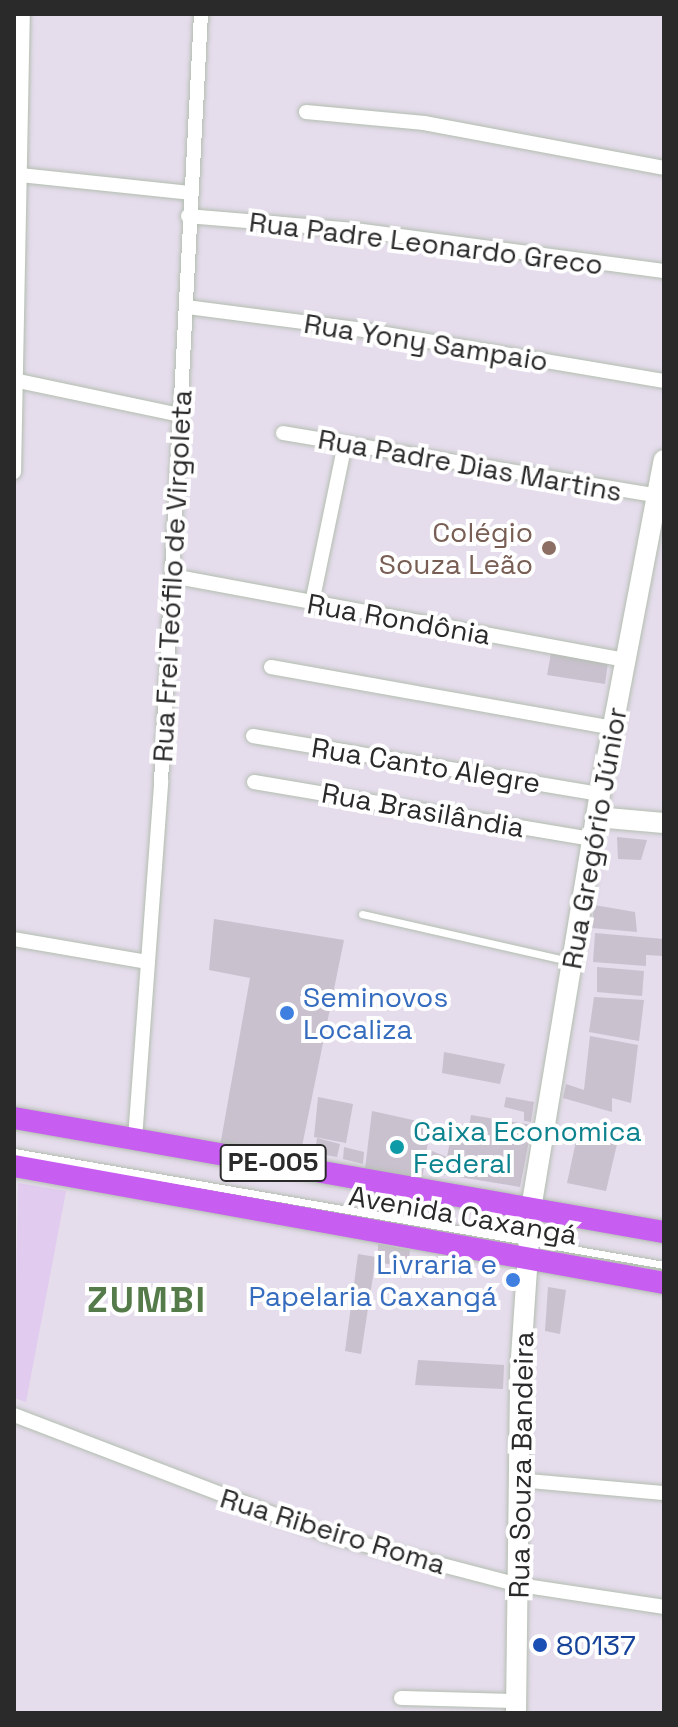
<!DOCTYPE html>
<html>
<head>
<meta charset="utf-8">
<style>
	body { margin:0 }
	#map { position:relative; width:678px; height:1727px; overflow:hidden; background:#e5dcec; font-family:"Space Grotesk",sans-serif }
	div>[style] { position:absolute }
	.education>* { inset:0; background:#e1cbee }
	.building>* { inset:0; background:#c9c1ce }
	.roads { filter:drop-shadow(0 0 2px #b3beb0) drop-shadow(0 0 2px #b3beb0) }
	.lane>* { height:7px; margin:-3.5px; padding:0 3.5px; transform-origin:3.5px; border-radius:3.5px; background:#fff }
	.street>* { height:14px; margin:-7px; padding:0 7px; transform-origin:7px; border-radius:7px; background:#fff }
	.secondary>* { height:20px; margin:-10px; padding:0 10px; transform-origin:10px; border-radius:10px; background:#fff }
	.primary>* { height:22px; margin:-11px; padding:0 11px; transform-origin:11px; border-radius:11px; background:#c85df1 }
	.dots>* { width:22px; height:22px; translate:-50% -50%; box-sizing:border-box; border:4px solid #fff; border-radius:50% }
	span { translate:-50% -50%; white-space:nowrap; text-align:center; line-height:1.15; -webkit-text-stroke:8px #fff; paint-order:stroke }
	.shield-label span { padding:2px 6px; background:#fff; border:2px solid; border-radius:6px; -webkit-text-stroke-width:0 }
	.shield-label { font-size:26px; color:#2a2a2a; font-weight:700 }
	.street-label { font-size:28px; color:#2a2a2a }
	.education-label { font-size:28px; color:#785e54 }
	.right { translate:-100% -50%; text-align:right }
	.shop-label { font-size:28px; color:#366cbe }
	.left { translate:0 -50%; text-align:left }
	.culture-label { font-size:28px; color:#0d838f }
	.transit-label { font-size:28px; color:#164399 }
	.district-label { font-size:36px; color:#557b4a; font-weight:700; letter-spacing:2px }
	.frame { position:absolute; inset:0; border:16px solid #2a2a2a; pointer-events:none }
</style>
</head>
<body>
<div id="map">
	<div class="education">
		<i style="clip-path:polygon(18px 1183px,66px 1191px,26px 1402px,14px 1398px)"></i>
	</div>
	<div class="building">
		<i style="clip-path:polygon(551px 653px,608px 662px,605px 684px,547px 675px)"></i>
		<i style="clip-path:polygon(617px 837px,647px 840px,641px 860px,618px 859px)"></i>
		<i style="clip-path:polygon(594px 905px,635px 912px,637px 932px,592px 928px)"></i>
		<i style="clip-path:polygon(214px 919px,344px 940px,299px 1161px,220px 1146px,250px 978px,209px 970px)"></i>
		<i style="clip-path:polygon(595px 933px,664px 939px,664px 956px,646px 955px,646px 966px,593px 962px)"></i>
		<i style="clip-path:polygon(597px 967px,644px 971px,642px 996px,597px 992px)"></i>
		<i style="clip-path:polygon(594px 997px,644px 1000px,639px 1041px,589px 1032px)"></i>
		<i style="clip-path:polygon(590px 1036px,638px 1045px,631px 1103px,612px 1098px,612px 1112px,563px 1098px,566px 1084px,584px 1090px)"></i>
		<i style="clip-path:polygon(444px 1052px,505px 1064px,500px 1084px,442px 1073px)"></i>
		<i style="clip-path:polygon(318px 1097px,353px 1104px,346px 1143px,314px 1137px)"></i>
		<i style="clip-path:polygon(506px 1097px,534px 1102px,531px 1122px,524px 1121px,524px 1112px,504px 1107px)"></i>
		<i style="clip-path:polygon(372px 1111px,431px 1124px,422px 1179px,365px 1169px)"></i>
		<i style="clip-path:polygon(471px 1115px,532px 1125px,520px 1187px,428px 1172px,432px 1151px,447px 1157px,453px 1124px,469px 1127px)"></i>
		<i style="clip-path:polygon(578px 1132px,618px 1140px,606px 1191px,567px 1183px)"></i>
		<i style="clip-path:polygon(317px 1138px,340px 1144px,337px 1157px,315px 1153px)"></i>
		<i style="clip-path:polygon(344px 1147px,364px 1152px,363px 1164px,343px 1159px)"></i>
		<i style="clip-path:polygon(378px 1244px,410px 1250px,408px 1268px,378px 1262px)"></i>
		<i style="clip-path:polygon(358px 1254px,376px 1257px,361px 1354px,345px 1351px)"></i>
		<i style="clip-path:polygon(548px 1287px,566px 1290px,560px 1334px,545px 1331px)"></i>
		<i style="clip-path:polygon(418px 1360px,504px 1365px,503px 1389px,415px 1385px)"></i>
	</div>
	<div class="roads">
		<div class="lane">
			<i style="left:362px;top:914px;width:212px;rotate:12.8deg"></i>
			<i style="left:14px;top:1152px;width:660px;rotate:9.86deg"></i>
		</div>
		<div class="street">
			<i style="left:306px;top:112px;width:119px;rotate:5.3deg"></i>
			<i style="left:424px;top:123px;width:244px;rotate:10.6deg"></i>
			<i style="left:20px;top:175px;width:171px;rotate:6deg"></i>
			<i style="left:188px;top:216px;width:169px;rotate:4.8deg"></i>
			<i style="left:356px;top:230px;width:311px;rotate:7.6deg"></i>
			<i style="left:187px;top:307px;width:171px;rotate:7.4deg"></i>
			<i style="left:357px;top:329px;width:311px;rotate:9.6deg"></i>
			<i style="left:14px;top:380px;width:170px;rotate:11.9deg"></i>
			<i style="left:283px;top:433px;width:380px;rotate:9.5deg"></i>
			<i style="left:14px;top:472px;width:458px;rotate:-88.9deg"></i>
			<i style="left:172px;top:576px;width:463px;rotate:10.5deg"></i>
			<i style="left:312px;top:603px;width:162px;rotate:-78.3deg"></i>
			<i style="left:271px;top:667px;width:346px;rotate:10.1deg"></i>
			<i style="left:253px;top:736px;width:352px;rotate:9.5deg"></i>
			<i style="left:254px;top:782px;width:343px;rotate:9.6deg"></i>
			<i style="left:14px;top:939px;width:135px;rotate:9.8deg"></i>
			<i style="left:135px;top:1139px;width:358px;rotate:-85.8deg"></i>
			<i style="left:161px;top:782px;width:769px;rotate:-87.02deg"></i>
			<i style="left:14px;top:1415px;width:339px;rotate:20.9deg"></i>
			<i style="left:331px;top:1536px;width:194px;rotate:14.6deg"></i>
			<i style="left:519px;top:1585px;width:147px;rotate:8.6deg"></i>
			<i style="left:518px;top:1480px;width:147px;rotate:5.1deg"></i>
			<i style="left:401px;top:1698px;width:115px;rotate:1.5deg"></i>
		</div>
		<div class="secondary">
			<i style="left:596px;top:817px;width:68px;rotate:5deg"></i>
			<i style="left:516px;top:1713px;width:341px;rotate:-89.3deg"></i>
			<i style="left:520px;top:1372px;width:163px;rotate:-86.1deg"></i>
			<i style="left:531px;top:1209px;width:421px;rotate:-80.6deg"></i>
			<i style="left:600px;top:794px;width:340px;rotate:-79.2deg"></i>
		</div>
		<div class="primary">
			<i style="left:14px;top:1118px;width:660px;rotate:9.95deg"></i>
			<i style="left:14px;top:1166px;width:660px;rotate:10.2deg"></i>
		</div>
	</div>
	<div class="dots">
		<i style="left:549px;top:548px;background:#8d6e63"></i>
		<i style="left:287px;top:1013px;background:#3f7fe0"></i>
		<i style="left:397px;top:1147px;background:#0f9aa8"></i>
		<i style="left:513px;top:1280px;background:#3f7fe0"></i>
		<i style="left:540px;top:1645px;background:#1a4fb4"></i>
	</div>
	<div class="shield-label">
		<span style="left:273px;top:1163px">PE-005</span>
	</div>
	<div class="street-label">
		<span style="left:426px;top:243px;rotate:7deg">Rua Padre Leonardo Greco</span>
		<span style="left:426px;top:342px;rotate:9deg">Rua Yony Sampaio</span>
		<span style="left:470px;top:465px;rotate:10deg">Rua Padre Dias Martins</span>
		<span style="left:172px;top:576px;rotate:-87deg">Rua Frei Teófilo de Virgoleta</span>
		<span style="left:399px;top:619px;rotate:10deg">Rua Rondônia</span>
		<span style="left:426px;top:765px;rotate:9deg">Rua Canto Alegre</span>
		<span style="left:423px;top:810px;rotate:10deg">Rua Brasilândia</span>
		<span style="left:594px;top:838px;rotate:-80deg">Rua Gregório Júnior</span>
		<span style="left:463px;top:1215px;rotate:10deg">Avenida Caxangá</span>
		<span style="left:521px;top:1465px;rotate:-89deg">Rua Souza Bandeira</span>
		<span style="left:333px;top:1531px;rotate:17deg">Rua Ribeiro Roma</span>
	</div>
	<div class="education-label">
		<span class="right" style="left:533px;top:548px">Colégio<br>Souza Leão</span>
	</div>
	<div class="shop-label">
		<span class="left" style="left:303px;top:1013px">Seminovos<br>Localiza</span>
		<span class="right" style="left:497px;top:1280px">Livraria e<br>Papelaria Caxangá</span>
	</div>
	<div class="culture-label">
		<span class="left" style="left:413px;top:1147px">Caixa Economica<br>Federal</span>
	</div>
	<div class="transit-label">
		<span class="left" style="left:556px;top:1645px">80137</span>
	</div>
	<div class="district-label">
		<span style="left:147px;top:1301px">ZUMBI</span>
	</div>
	<div class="frame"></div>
</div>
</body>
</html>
